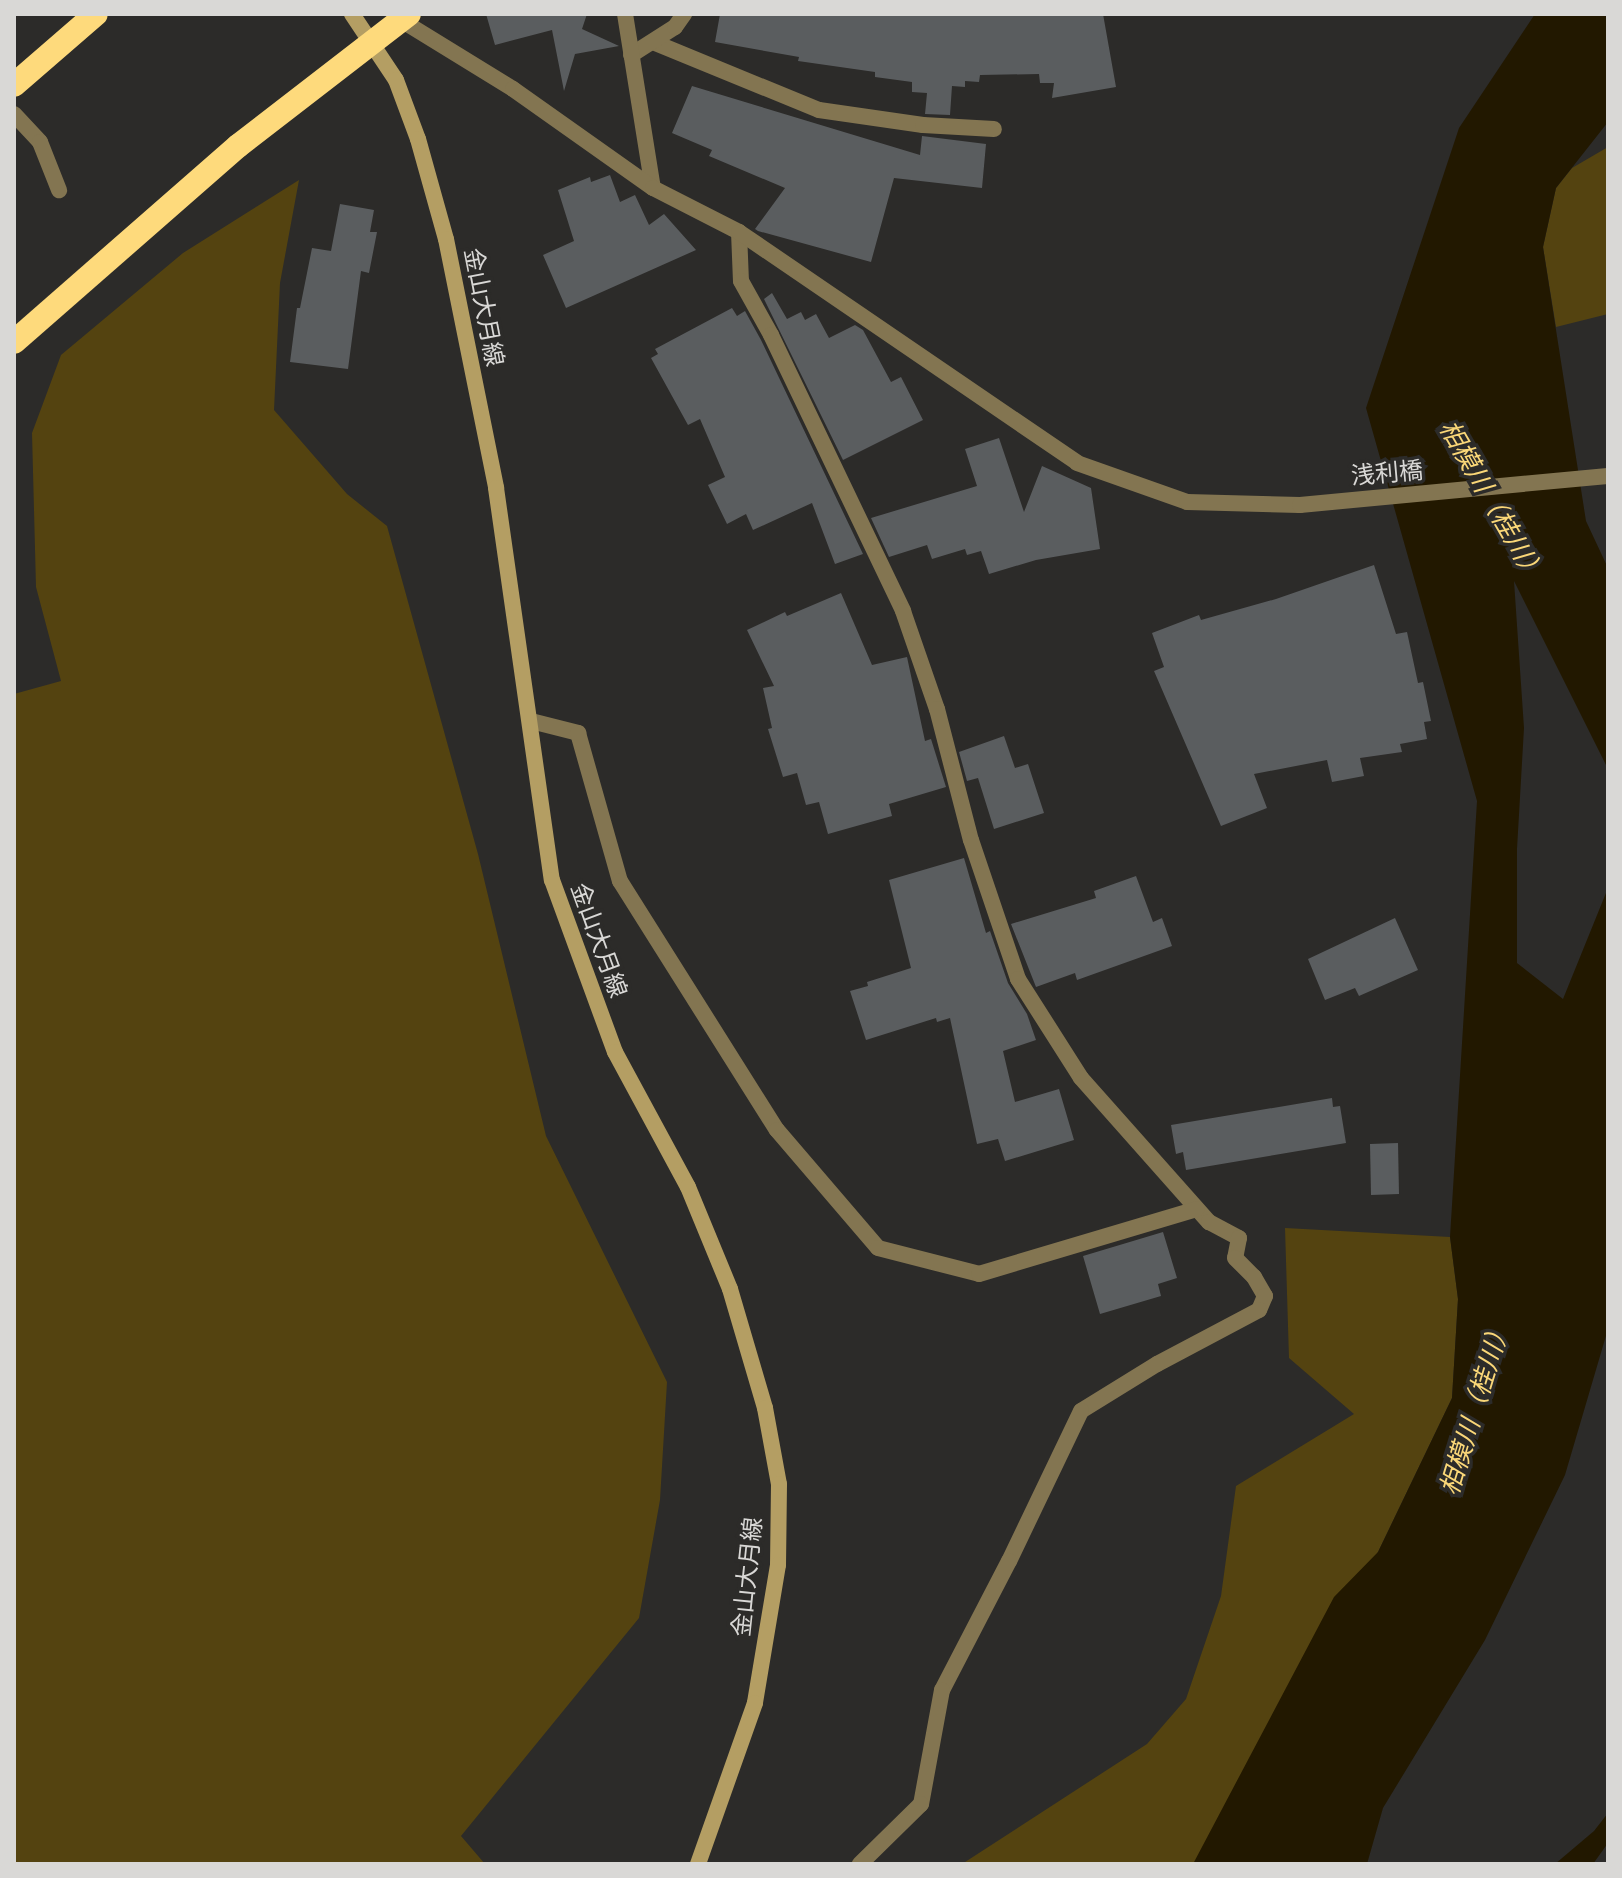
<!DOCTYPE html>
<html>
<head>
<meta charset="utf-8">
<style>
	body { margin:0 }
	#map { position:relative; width:1622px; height:1878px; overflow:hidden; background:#2c2b29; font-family:"Public Sans","Noto Sans JP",sans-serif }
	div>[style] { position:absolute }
	.green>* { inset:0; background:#544310 }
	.water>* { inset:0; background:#221800 }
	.building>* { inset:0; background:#5a5d5f }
	.lane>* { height:16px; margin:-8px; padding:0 8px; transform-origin:8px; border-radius:8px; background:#837551 }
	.street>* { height:16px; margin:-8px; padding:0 8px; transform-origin:8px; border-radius:8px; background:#837551 }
	.secondary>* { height:16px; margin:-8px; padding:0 8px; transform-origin:8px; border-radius:8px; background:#b49e63 }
	.highway>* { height:24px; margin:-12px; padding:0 12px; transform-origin:12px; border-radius:12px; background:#feda7c }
	.highway-bridge>* { height:24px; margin:-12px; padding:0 12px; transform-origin:12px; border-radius:12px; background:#feda7c }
	span { translate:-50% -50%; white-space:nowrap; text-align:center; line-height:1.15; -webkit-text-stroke:7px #2c2b29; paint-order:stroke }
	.street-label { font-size:24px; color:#d9d8d6 }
	.water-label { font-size:26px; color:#fad778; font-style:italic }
	.frame { position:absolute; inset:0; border:16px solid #d9d8d6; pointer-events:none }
</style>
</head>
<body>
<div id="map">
	<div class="green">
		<i style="clip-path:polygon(1608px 147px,1608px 314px,1556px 327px,1543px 247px,1556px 188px,1572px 168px)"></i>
		<i style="clip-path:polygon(299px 180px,280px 283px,274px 410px,347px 494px,387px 526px,478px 854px,546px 1136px,667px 1382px,660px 1500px,639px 1618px,461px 1836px,485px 1864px,14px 1864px,14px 694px,61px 681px,36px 587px,32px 433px,61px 355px,183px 253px)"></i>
		<i style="clip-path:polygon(1285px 1228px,1450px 1237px,1458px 1299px,1452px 1398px,1378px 1552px,1195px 1864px,962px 1864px,1147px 1744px,1186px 1699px,1221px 1596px,1236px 1486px,1354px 1414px,1289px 1358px)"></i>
	</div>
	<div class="water">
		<i style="clip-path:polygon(1535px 14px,1608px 14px,1608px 122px,1556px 188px,1543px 247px,1586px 521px,1608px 568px,1608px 769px,1514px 581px,1524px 728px,1517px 849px,1517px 963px,1563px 999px,1608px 888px,1608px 1329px,1565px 1475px,1485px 1640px,1383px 1808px,1367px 1864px,1193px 1864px,1334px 1597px,1378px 1552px,1452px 1398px,1458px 1299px,1450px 1237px,1477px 801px,1366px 408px,1459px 128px)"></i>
		<i style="clip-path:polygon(1608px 1813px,1608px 1843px,1593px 1864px,1555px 1864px,1594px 1831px)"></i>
	</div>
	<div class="building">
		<i style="clip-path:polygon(486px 14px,587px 14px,582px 29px,619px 46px,575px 54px,564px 91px,552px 30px,495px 45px)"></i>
		<i style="clip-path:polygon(720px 14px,1103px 14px,1116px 87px,1052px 98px,1054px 83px,1040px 83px,1039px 74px,980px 75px,979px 82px,965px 81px,965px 87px,952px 86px,950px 115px,925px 114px,927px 93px,912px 92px,912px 82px,875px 77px,875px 72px,798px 61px,799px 57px,715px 42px)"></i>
		<i style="clip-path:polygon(692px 86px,920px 155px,922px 136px,986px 144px,982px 188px,894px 178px,871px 262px,758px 231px,755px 229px,785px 188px,709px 156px,712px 150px,672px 133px)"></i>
		<i style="clip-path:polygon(610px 175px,620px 202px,635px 195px,649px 225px,664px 214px,696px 250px,566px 308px,543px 255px,574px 241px,558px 190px,590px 177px,591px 182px)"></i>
		<i style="clip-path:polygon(340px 204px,374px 210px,370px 232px,377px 232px,369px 273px,361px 271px,348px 369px,290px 362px,297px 308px,300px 308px,312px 248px,331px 251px)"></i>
		<i style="clip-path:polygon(772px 293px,787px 319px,801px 312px,805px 320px,816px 314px,829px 338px,855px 325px,863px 330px,891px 382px,901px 377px,923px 420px,843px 460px,764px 299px)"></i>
		<i style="clip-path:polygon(732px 308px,737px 316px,745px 311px,761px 340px,863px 554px,835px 564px,812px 503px,753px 530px,746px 514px,727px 524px,708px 485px,725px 477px,700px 419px,688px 425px,651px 358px,658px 354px,655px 349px)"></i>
		<i style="clip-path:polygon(999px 438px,1024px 512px,1042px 466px,1091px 488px,1100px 549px,1036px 560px,989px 574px,981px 551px,967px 555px,965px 549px,932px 559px,927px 545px,889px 557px,871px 518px,977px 486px,965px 449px)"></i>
		<i style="clip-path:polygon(1374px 565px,1396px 634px,1407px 632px,1418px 683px,1423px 682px,1431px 721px,1424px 722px,1427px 739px,1400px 744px,1402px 752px,1360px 758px,1364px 776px,1332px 782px,1327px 760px,1254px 774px,1267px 808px,1221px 826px,1154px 671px,1164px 667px,1152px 633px,1199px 615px,1201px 620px,1276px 599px)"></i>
		<i style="clip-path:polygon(841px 593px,872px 665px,907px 657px,925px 741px,931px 739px,946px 787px,889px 804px,892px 816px,828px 834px,819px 802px,806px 805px,797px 773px,783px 777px,768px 729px,772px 728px,763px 688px,774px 686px,747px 630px,785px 612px,787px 616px)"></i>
		<i style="clip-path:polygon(1004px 736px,1015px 768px,1028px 764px,1044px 813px,994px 829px,978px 778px,967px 781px,959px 752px)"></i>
		<i style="clip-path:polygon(964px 858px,986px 933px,990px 931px,1008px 983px,1027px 1014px,1036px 1040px,1003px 1051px,1015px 1102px,1059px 1089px,1074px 1140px,1005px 1161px,998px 1139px,977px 1144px,950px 1018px,937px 1022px,936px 1018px,866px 1040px,850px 991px,868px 986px,867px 982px,911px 968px,889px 880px)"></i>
		<i style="clip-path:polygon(1136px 876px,1153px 922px,1162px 918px,1172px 946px,1077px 980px,1075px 973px,1036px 987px,1011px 924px,1096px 898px,1094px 891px)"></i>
		<i style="clip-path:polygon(1395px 918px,1418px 970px,1359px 996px,1355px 988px,1325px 1000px,1308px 959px)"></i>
		<i style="clip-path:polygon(1332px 1098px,1333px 1107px,1340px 1106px,1346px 1143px,1186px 1170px,1183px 1152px,1176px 1154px,1171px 1125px)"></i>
		<i style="clip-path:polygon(1398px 1143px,1399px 1194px,1371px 1195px,1370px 1144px)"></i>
		<i style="clip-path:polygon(1163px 1232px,1177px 1278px,1158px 1284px,1161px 1296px,1100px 1314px,1083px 1256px)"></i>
	</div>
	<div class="lane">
		<i style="left:653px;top:42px;width:179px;rotate:22.3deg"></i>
		<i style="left:819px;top:110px;width:105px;rotate:8.2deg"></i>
		<i style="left:923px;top:125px;width:71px;rotate:3.2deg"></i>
		<i style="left:631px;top:55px;width:52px;rotate:-32.5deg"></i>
		<i style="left:675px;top:27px;width:16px;rotate:-55deg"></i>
		<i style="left:14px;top:114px;width:38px;rotate:47deg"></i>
		<i style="left:40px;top:142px;width:52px;rotate:68.4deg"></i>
		<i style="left:739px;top:232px;width:49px;rotate:87.7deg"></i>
		<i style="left:741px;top:281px;width:62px;rotate:60.9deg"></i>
		<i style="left:771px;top:335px;width:306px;rotate:64.4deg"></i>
		<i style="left:903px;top:611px;width:104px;rotate:70.9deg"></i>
		<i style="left:937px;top:709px;width:135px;rotate:75.5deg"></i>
		<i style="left:971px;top:840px;width:147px;rotate:71.3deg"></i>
		<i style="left:1018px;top:979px;width:117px;rotate:57.5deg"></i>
		<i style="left:1081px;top:1078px;width:193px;rotate:48.4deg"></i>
		<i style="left:1209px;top:1222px;width:34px;rotate:28deg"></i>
		<i style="left:1239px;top:1238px;width:20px;rotate:101deg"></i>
		<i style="left:1235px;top:1258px;width:27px;rotate:45deg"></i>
		<i style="left:1254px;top:1277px;width:22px;rotate:60deg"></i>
		<i style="left:1265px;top:1296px;width:15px;rotate:113deg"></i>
		<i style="left:1259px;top:1310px;width:115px;rotate:152.1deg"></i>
		<i style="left:1157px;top:1364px;width:89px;rotate:148.3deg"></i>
		<i style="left:1081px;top:1411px;width:166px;rotate:115.6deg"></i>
		<i style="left:1009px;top:1561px;width:145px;rotate:117.4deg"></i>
		<i style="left:942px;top:1690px;width:116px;rotate:100.4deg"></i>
		<i style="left:921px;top:1804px;width:86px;rotate:135.5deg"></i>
	</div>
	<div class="street">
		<i style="left:625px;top:14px;width:176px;rotate:80.9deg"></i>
		<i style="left:396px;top:17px;width:137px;rotate:31.6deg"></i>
		<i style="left:513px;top:89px;width:171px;rotate:35.3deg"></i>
		<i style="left:653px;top:188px;width:97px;rotate:27.1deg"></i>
		<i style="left:739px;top:232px;width:409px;rotate:34.3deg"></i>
		<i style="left:1077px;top:463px;width:117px;rotate:19.5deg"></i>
		<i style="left:1187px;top:502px;width:113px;rotate:1.5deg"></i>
		<i style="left:1300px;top:505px;width:309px;rotate:-5.4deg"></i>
		<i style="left:531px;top:721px;width:49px;rotate:14.3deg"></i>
		<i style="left:578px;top:733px;width:154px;rotate:74.2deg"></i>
		<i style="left:620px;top:881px;width:294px;rotate:57.8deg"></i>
		<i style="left:777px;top:1130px;width:155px;rotate:49.4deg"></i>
		<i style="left:878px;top:1248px;width:104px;rotate:14.4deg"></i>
		<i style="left:979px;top:1274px;width:227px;rotate:-16.6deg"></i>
	</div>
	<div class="secondary">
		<i style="left:352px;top:14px;width:79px;rotate:56.3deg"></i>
		<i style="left:396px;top:80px;width:63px;rotate:69.6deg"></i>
		<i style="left:418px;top:139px;width:104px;rotate:74.4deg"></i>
		<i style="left:446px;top:239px;width:254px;rotate:78.6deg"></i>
		<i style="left:496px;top:488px;width:396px;rotate:81.9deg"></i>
		<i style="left:552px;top:880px;width:183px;rotate:69.9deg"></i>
		<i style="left:615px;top:1052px;width:153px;rotate:61.6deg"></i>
		<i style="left:688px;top:1187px;width:110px;rotate:67.6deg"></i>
		<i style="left:730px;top:1289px;width:124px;rotate:73.6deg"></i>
		<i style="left:765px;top:1408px;width:77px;rotate:79.6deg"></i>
		<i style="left:779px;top:1484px;width:81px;rotate:90.7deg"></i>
		<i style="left:778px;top:1565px;width:140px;rotate:99.5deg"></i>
		<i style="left:755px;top:1703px;width:171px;rotate:109.5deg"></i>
	</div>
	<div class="highway">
		<i style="left:14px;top:85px;width:108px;rotate:-40.9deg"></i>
		<i style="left:14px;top:342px;width:298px;rotate:-41.2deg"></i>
	</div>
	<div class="highway-bridge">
		<i style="left:238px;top:146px;width:216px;rotate:-37.7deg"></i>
	</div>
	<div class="street-label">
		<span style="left:484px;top:307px;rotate:79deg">金山大月線</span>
		<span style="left:1387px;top:473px;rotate:-5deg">浅利橋</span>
		<span style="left:599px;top:940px;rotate:70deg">金山大月線</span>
		<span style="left:747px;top:1577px;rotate:-84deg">金山大月線</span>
	</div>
	<div class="water-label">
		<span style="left:1492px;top:501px;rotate:60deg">相模川（桂川）</span>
		<span style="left:1475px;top:1407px;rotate:-73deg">相模川（桂川）</span>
	</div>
	<div class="frame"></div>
</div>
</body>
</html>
